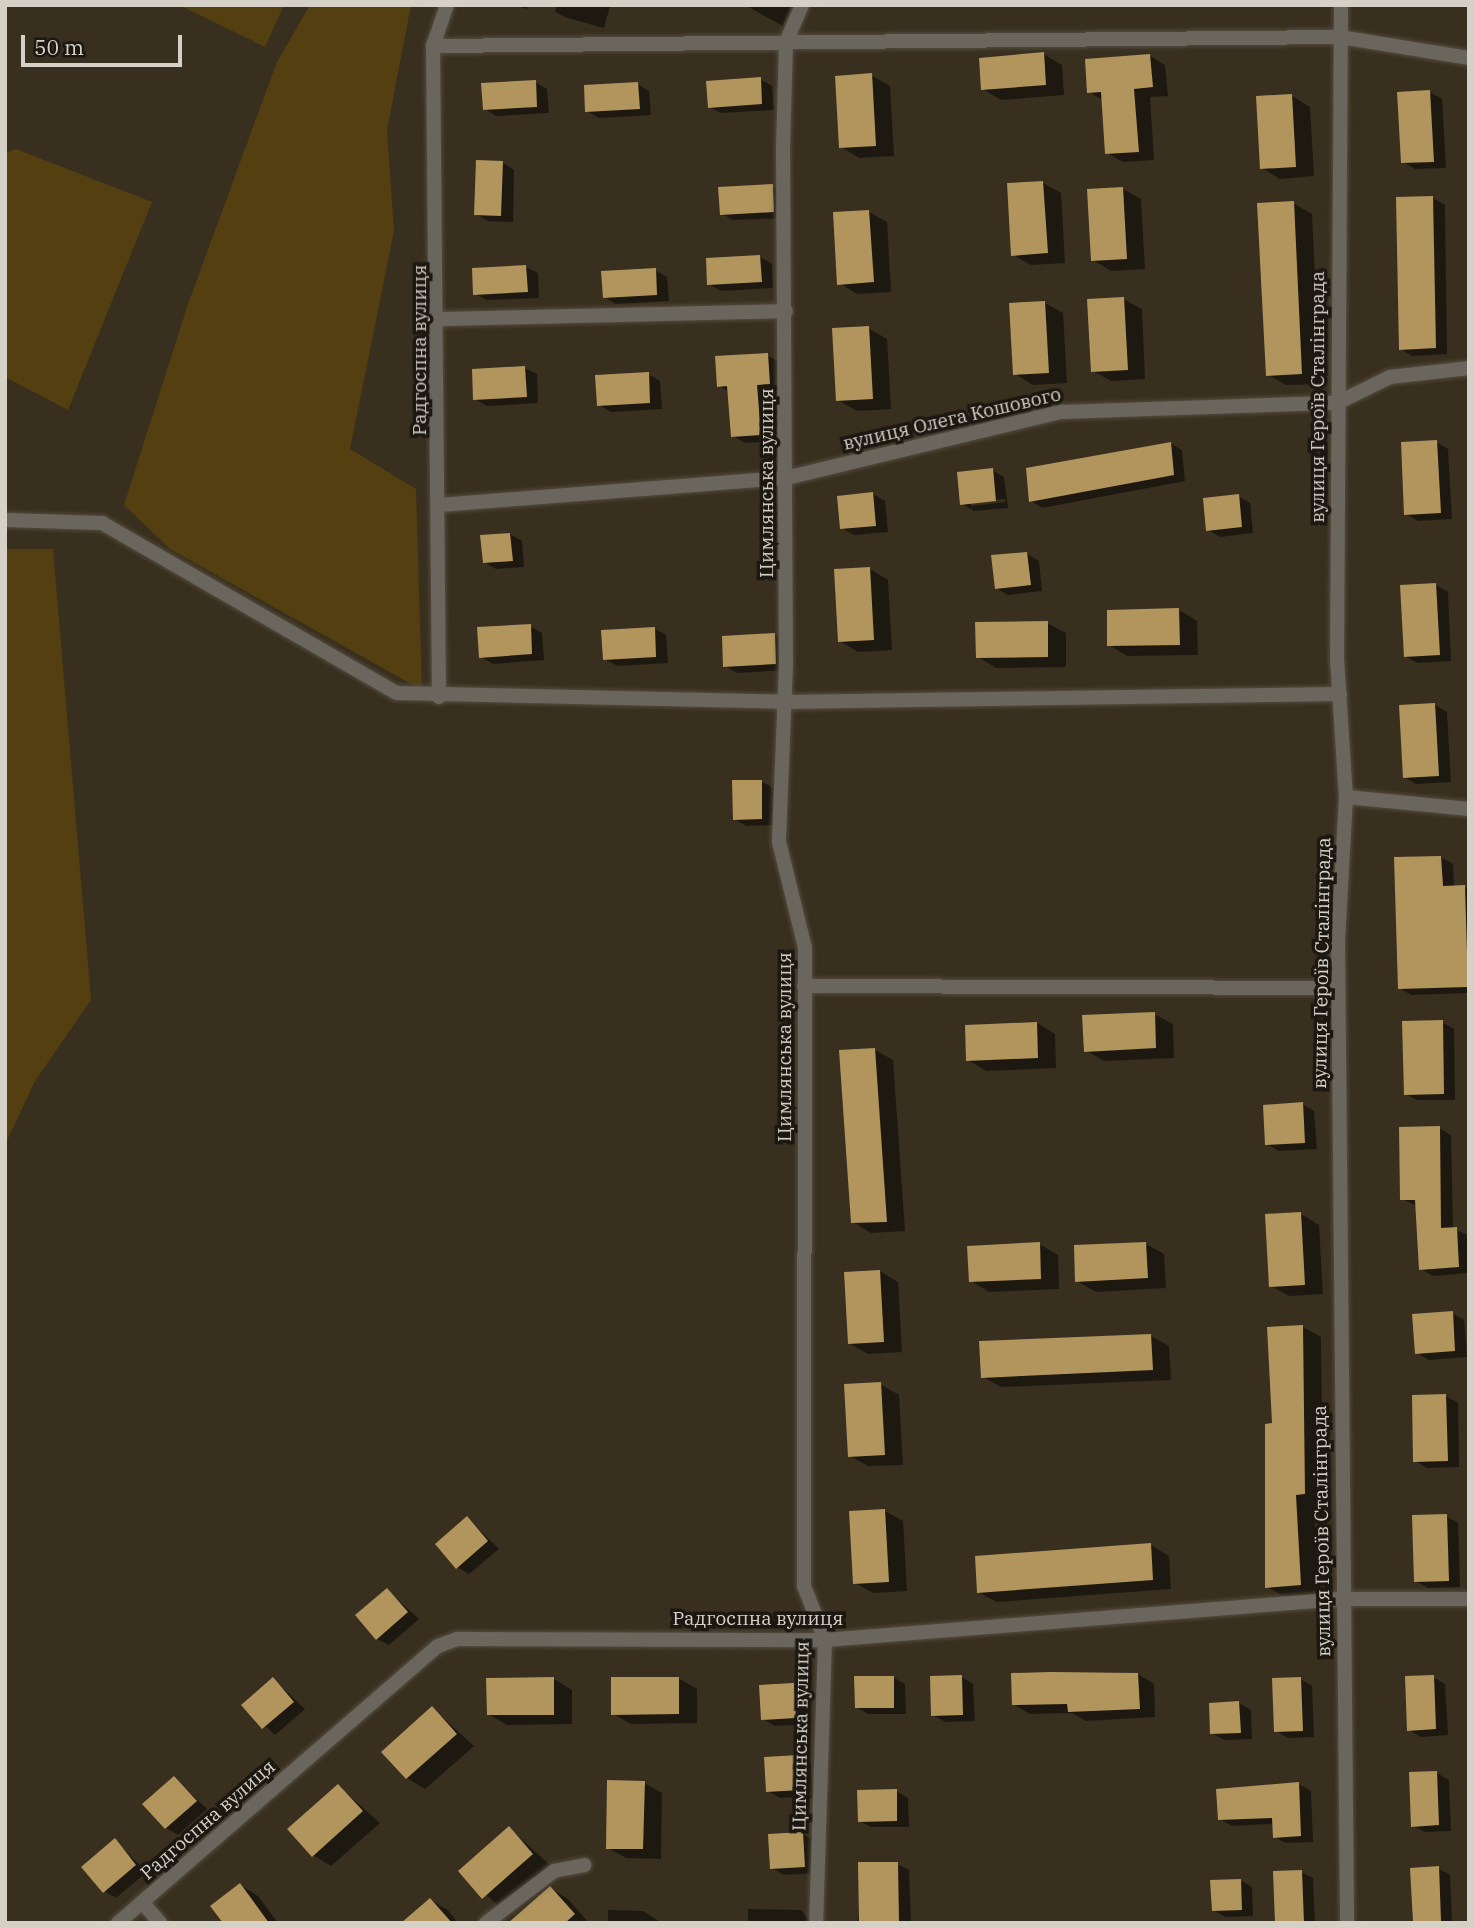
<!DOCTYPE html>
<html>
<head>
<meta charset="utf-8">
<style>
	body { margin:0 }
	#map { position:relative; width:1474px; height:1928px; overflow:hidden; background:#382f1f; font-family:"IBM Plex Serif",serif }
	div>[style] { position:absolute }
	.green>* { inset:0; background:#543f11 }
	.shadow>* { inset:0; background:#0007 }
	.building>* { inset:0; background:#b1955c }
	.roads { filter:drop-shadow(0 0 2px #544c3d) drop-shadow(0 0 2px #544c3d) }
	.minor>* { height:14px; margin:-7px; padding:0 7px; transform-origin:7px; border-radius:7px; background:#6a665e }
	span { translate:-50% -50%; white-space:nowrap; text-align:center; line-height:1.15; -webkit-text-stroke:7px #1c1811; paint-order:stroke }
	.street-label { font-size:19px; color:#d6d1c7 }
	.frame { position:absolute; inset:0; border:7px solid #d6d1c7; pointer-events:none }
	.scale { position:absolute; left:21px; top:35px; width:161px; height:32px; box-sizing:border-box; border:4px solid #d6d1c7; border-top:0; padding-left:9px; font-size:21px; line-height:24px; white-space:nowrap; color:#d6d1c7; -webkit-text-stroke:5px #1c1811; paint-order:stroke }
</style>
</head>
<body>
<div id="map">
	<div class="green">
		<i style="clip-path:polygon(179px 5px,284px 5px,265px 47px)"></i>
		<i style="clip-path:polygon(310px 5px,411px 5px,387px 130px,394px 231px,350px 449px,416px 489px,422px 690px,170px 549px,124px 505px,188px 304px,277px 62px)"></i>
		<i style="clip-path:polygon(16px 149px,152px 202px,68px 410px,5px 377px,5px 153px)"></i>
		<i style="clip-path:polygon(5px 549px,53px 549px,91px 1000px,35px 1081px,5px 1145px)"></i>
	</div>
	<div class="shadow">
		<i style="clip-path:polygon(513px 5px,528px 5px,527px 9px)"></i>
		<i style="clip-path:polygon(557px 5px,609px 5px,610px 6px,604px 28px,567px 18px,555px 12px)"></i>
		<i style="clip-path:polygon(745px 5px,792px 5px,783px 26px)"></i>
		<i style="clip-path:polygon(1043px 54px,1062px 65px,1064px 95px,1001px 100px,983px 89px)"></i>
		<i style="clip-path:polygon(1150px 56px,1165px 65px,1168px 96px,1150px 97px,1154px 160px,1123px 162px,1107px 153px,1103px 100px,1089px 92px)"></i>
		<i style="clip-path:polygon(871px 75px,890px 86px,894px 156px,859px 158px,841px 147px)"></i>
		<i style="clip-path:polygon(760px 79px,772px 86px,774px 110px,721px 113px,709px 107px)"></i>
		<i style="clip-path:polygon(535px 82px,547px 89px,549px 113px,496px 116px,485px 109px)"></i>
		<i style="clip-path:polygon(637px 84px,649px 91px,651px 115px,599px 118px,587px 111px)"></i>
		<i style="clip-path:polygon(1430px 92px,1442px 99px,1446px 168px,1415px 169px,1403px 162px)"></i>
		<i style="clip-path:polygon(1292px 96px,1310px 107px,1314px 176px,1280px 179px,1262px 168px)"></i>
		<i style="clip-path:polygon(503px 163px,514px 170px,513px 222px,488px 221px,476px 214px)"></i>
		<i style="clip-path:polygon(1043px 183px,1061px 193px,1065px 263px,1031px 265px,1013px 255px)"></i>
		<i style="clip-path:polygon(772px 186px,784px 193px,785px 218px,733px 220px,721px 213px)"></i>
		<i style="clip-path:polygon(1123px 189px,1141px 199px,1145px 269px,1111px 271px,1093px 260px)"></i>
		<i style="clip-path:polygon(1433px 198px,1445px 205px,1447px 354px,1412px 356px,1401px 349px)"></i>
		<i style="clip-path:polygon(1293px 203px,1312px 214px,1320px 384px,1286px 385px,1268px 375px)"></i>
		<i style="clip-path:polygon(869px 212px,887px 222px,891px 292px,857px 294px,839px 283px)"></i>
		<i style="clip-path:polygon(760px 257px,772px 264px,773px 288px,721px 291px,709px 284px)"></i>
		<i style="clip-path:polygon(526px 267px,538px 273px,539px 298px,487px 300px,475px 294px)"></i>
		<i style="clip-path:polygon(655px 270px,667px 277px,669px 301px,616px 304px,604px 297px)"></i>
		<i style="clip-path:polygon(1123px 299px,1142px 309px,1145px 379px,1111px 381px,1093px 371px)"></i>
		<i style="clip-path:polygon(1045px 303px,1063px 313px,1067px 383px,1033px 385px,1015px 374px)"></i>
		<i style="clip-path:polygon(868px 328px,887px 339px,891px 409px,857px 411px,838px 400px)"></i>
		<i style="clip-path:polygon(767px 355px,779px 362px,781px 390px,769px 391px,773px 441px,745px 443px,733px 436px,730px 392px,718px 386px)"></i>
		<i style="clip-path:polygon(525px 368px,537px 374px,538px 403px,487px 406px,475px 399px)"></i>
		<i style="clip-path:polygon(648px 374px,660px 381px,662px 409px,611px 412px,599px 405px)"></i>
		<i style="clip-path:polygon(1436px 442px,1448px 449px,1452px 519px,1418px 521px,1406px 514px)"></i>
		<i style="clip-path:polygon(1170px 443px,1182px 450px,1185px 481px,1042px 508px,1031px 501px)"></i>
		<i style="clip-path:polygon(evenodd,992px 470px,1004px 477px,1008px 508px,974px 511px,962px 504px,992px 470px,1005px 499px,1005px 502px,971px 506px,971px 502px,1005px 499px)"></i>
		<i style="clip-path:polygon(873px 494px,885px 501px,888px 532px,854px 535px,842px 528px)"></i>
		<i style="clip-path:polygon(1238px 496px,1250px 503px,1253px 533px,1220px 537px,1208px 530px)"></i>
		<i style="clip-path:polygon(510px 534px,522px 541px,524px 567px,496px 569px,484px 562px)"></i>
		<i style="clip-path:polygon(1027px 554px,1039px 561px,1042px 591px,1008px 595px,996px 588px)"></i>
		<i style="clip-path:polygon(870px 569px,888px 580px,892px 650px,858px 652px,840px 641px)"></i>
		<i style="clip-path:polygon(1436px 585px,1448px 592px,1451px 661px,1417px 663px,1405px 656px)"></i>
		<i style="clip-path:polygon(1179px 610px,1197px 621px,1198px 655px,1127px 656px,1109px 645px)"></i>
		<i style="clip-path:polygon(1047px 623px,1066px 633px,1066px 667px,996px 668px,978px 657px)"></i>
		<i style="clip-path:polygon(530px 626px,542px 633px,544px 660px,493px 664px,481px 657px)"></i>
		<i style="clip-path:polygon(654px 628px,666px 635px,668px 663px,617px 666px,605px 659px)"></i>
		<i style="clip-path:polygon(775px 635px,787px 642px,788px 670px,737px 673px,725px 666px)"></i>
		<i style="clip-path:polygon(1435px 705px,1447px 712px,1451px 782px,1416px 784px,1404px 777px)"></i>
		<i style="clip-path:polygon(761px 781px,773px 788px,774px 825px,746px 826px,734px 819px)"></i>
		<i style="clip-path:polygon(1441px 857px,1453px 864px,1454px 887px,1469px 889px,1469px 993px,1411px 995px,1399px 988px)"></i>
		<i style="clip-path:polygon(1154px 1014px,1173px 1024px,1174px 1058px,1104px 1061px,1085px 1050px)"></i>
		<i style="clip-path:polygon(1442px 1022px,1454px 1029px,1455px 1100px,1417px 1100px,1405px 1094px)"></i>
		<i style="clip-path:polygon(1037px 1023px,1055px 1034px,1056px 1068px,986px 1071px,968px 1060px)"></i>
		<i style="clip-path:polygon(875px 1050px,893px 1060px,905px 1231px,871px 1233px,853px 1222px)"></i>
		<i style="clip-path:polygon(1302px 1104px,1314px 1111px,1317px 1149px,1279px 1151px,1267px 1144px)"></i>
		<i style="clip-path:polygon(1439px 1128px,1451px 1135px,1453px 1229px,1468px 1235px,1469px 1273px,1433px 1276px,1421px 1269px,1417px 1206px,1402px 1199px)"></i>
		<i style="clip-path:polygon(1301px 1214px,1319px 1225px,1323px 1294px,1289px 1296px,1271px 1286px)"></i>
		<i style="clip-path:polygon(1039px 1244px,1058px 1255px,1059px 1289px,989px 1292px,971px 1281px)"></i>
		<i style="clip-path:polygon(1146px 1244px,1164px 1254px,1166px 1288px,1096px 1292px,1077px 1281px)"></i>
		<i style="clip-path:polygon(880px 1271px,898px 1282px,902px 1352px,868px 1354px,849px 1343px)"></i>
		<i style="clip-path:polygon(1452px 1313px,1464px 1320px,1467px 1357px,1429px 1360px,1417px 1353px)"></i>
		<i style="clip-path:polygon(1303px 1327px,1321px 1337px,1323px 1504px,1314px 1504px,1319px 1595px,1285px 1597px,1267px 1587px,1274px 1425px)"></i>
		<i style="clip-path:polygon(1151px 1336px,1169px 1346px,1171px 1380px,1001px 1387px,983px 1377px)"></i>
		<i style="clip-path:polygon(880px 1384px,899px 1395px,903px 1465px,868px 1466px,850px 1456px)"></i>
		<i style="clip-path:polygon(1446px 1396px,1458px 1403px,1459px 1467px,1427px 1468px,1415px 1461px)"></i>
		<i style="clip-path:polygon(885px 1511px,903px 1521px,907px 1591px,873px 1593px,855px 1583px)"></i>
		<i style="clip-path:polygon(1446px 1516px,1458px 1523px,1460px 1587px,1428px 1588px,1416px 1581px)"></i>
		<i style="clip-path:polygon(467px 1518px,499px 1549px,469px 1574px,457px 1567px)"></i>
		<i style="clip-path:polygon(1151px 1545px,1169px 1556px,1171px 1589px,997px 1602px,978px 1592px)"></i>
		<i style="clip-path:polygon(387px 1590px,419px 1619px,389px 1645px,377px 1639px)"></i>
		<i style="clip-path:polygon(1138px 1674px,1154px 1684px,1155px 1717px,1086px 1721px,1072px 1713px,1030px 1714px,1013px 1704px)"></i>
		<i style="clip-path:polygon(893px 1677px,905px 1684px,906px 1714px,868px 1714px,856px 1707px)"></i>
		<i style="clip-path:polygon(962px 1677px,973px 1684px,975px 1721px,945px 1722px,933px 1715px)"></i>
		<i style="clip-path:polygon(1433px 1677px,1445px 1684px,1448px 1735px,1421px 1737px,1409px 1730px)"></i>
		<i style="clip-path:polygon(678px 1678px,697px 1689px,697px 1723px,631px 1724px,613px 1714px)"></i>
		<i style="clip-path:polygon(273px 1679px,305px 1709px,275px 1735px,244px 1705px)"></i>
		<i style="clip-path:polygon(554px 1679px,572px 1690px,572px 1724px,507px 1725px,488px 1714px)"></i>
		<i style="clip-path:polygon(1300px 1679px,1312px 1686px,1314px 1737px,1288px 1738px,1276px 1731px)"></i>
		<i style="clip-path:polygon(794px 1685px,806px 1692px,808px 1724px,775px 1726px,763px 1719px)"></i>
		<i style="clip-path:polygon(1239px 1703px,1251px 1710px,1252px 1739px,1224px 1740px,1212px 1733px)"></i>
		<i style="clip-path:polygon(432px 1708px,474px 1746px,425px 1789px,407px 1778px)"></i>
		<i style="clip-path:polygon(799px 1756px,811px 1763px,813px 1796px,780px 1798px,768px 1791px)"></i>
		<i style="clip-path:polygon(1437px 1773px,1449px 1780px,1451px 1831px,1425px 1832px,1413px 1826px)"></i>
		<i style="clip-path:polygon(174px 1778px,207px 1809px,178px 1835px,166px 1828px)"></i>
		<i style="clip-path:polygon(644px 1783px,662px 1793px,661px 1859px,626px 1858px,608px 1848px)"></i>
		<i style="clip-path:polygon(1299px 1784px,1311px 1791px,1313px 1842px,1286px 1843px,1274px 1837px,1274px 1824px,1232px 1826px,1220px 1819px)"></i>
		<i style="clip-path:polygon(338px 1786px,380px 1823px,331px 1866px,313px 1855px)"></i>
		<i style="clip-path:polygon(896px 1791px,908px 1798px,909px 1827px,871px 1827px,859px 1821px)"></i>
		<i style="clip-path:polygon(509px 1828px,550px 1865px,502px 1909px,460px 1871px)"></i>
		<i style="clip-path:polygon(803px 1834px,815px 1841px,816px 1873px,784px 1875px,772px 1868px)"></i>
		<i style="clip-path:polygon(115px 1841px,147px 1872px,116px 1898px,104px 1891px)"></i>
		<i style="clip-path:polygon(860px 1864px,897px 1864px,909px 1870px,911px 1923px,858px 1923px)"></i>
		<i style="clip-path:polygon(1438px 1868px,1450px 1875px,1452px 1923px,1417px 1923px)"></i>
		<i style="clip-path:polygon(1301px 1872px,1313px 1878px,1315px 1923px,1277px 1923px)"></i>
		<i style="clip-path:polygon(1240px 1880px,1252px 1887px,1253px 1916px,1225px 1917px,1213px 1910px)"></i>
		<i style="clip-path:polygon(240px 1885px,258px 1896px,278px 1923px,225px 1923px)"></i>
		<i style="clip-path:polygon(550px 1888px,568px 1899px,589px 1923px,511px 1923px)"></i>
		<i style="clip-path:polygon(430px 1900px,448px 1910px,458px 1923px,404px 1923px)"></i>
		<i style="clip-path:polygon(748px 1909px,801px 1910px,812px 1923px,748px 1923px)"></i>
		<i style="clip-path:polygon(608px 1910px,643px 1911px,662px 1923px,608px 1923px)"></i>
	</div>
	<div class="building">
		<i style="clip-path:polygon(1044px 52px,1046px 85px,981px 90px,979px 58px)"></i>
		<i style="clip-path:polygon(1150px 54px,1153px 87px,1134px 89px,1139px 152px,1105px 154px,1101px 92px,1087px 93px,1085px 59px)"></i>
		<i style="clip-path:polygon(872px 73px,876px 146px,839px 148px,835px 76px)"></i>
		<i style="clip-path:polygon(761px 77px,762px 104px,708px 108px,706px 81px)"></i>
		<i style="clip-path:polygon(536px 80px,537px 107px,483px 110px,481px 83px)"></i>
		<i style="clip-path:polygon(638px 82px,640px 109px,585px 112px,584px 85px)"></i>
		<i style="clip-path:polygon(1430px 90px,1434px 162px,1401px 163px,1397px 92px)"></i>
		<i style="clip-path:polygon(1292px 94px,1296px 167px,1260px 169px,1256px 96px)"></i>
		<i style="clip-path:polygon(476px 160px,503px 161px,501px 216px,474px 215px)"></i>
		<i style="clip-path:polygon(1043px 181px,1048px 253px,1011px 256px,1007px 183px)"></i>
		<i style="clip-path:polygon(773px 184px,774px 212px,720px 215px,718px 187px)"></i>
		<i style="clip-path:polygon(1123px 187px,1127px 259px,1091px 261px,1087px 189px)"></i>
		<i style="clip-path:polygon(1433px 196px,1436px 348px,1399px 350px,1396px 197px)"></i>
		<i style="clip-path:polygon(1294px 201px,1302px 374px,1266px 376px,1257px 203px)"></i>
		<i style="clip-path:polygon(869px 210px,874px 282px,837px 285px,833px 212px)"></i>
		<i style="clip-path:polygon(760px 255px,762px 282px,707px 285px,706px 258px)"></i>
		<i style="clip-path:polygon(526px 265px,528px 292px,473px 295px,472px 268px)"></i>
		<i style="clip-path:polygon(656px 268px,657px 295px,603px 298px,601px 271px)"></i>
		<i style="clip-path:polygon(1124px 297px,1128px 370px,1091px 372px,1087px 299px)"></i>
		<i style="clip-path:polygon(1045px 301px,1049px 373px,1013px 375px,1009px 303px)"></i>
		<i style="clip-path:polygon(869px 326px,873px 399px,836px 401px,832px 328px)"></i>
		<i style="clip-path:polygon(768px 353px,770px 384px,757px 385px,761px 435px,731px 437px,727px 386px,717px 387px,715px 356px)"></i>
		<i style="clip-path:polygon(525px 366px,527px 397px,473px 400px,472px 369px)"></i>
		<i style="clip-path:polygon(649px 372px,650px 403px,597px 406px,595px 375px)"></i>
		<i style="clip-path:polygon(1437px 440px,1441px 513px,1404px 515px,1401px 442px)"></i>
		<i style="clip-path:polygon(1171px 442px,1174px 475px,1029px 502px,1026px 468px)"></i>
		<i style="clip-path:polygon(993px 468px,996px 501px,960px 505px,957px 472px)"></i>
		<i style="clip-path:polygon(873px 492px,876px 526px,840px 529px,837px 496px)"></i>
		<i style="clip-path:polygon(1239px 494px,1242px 527px,1206px 531px,1203px 498px)"></i>
		<i style="clip-path:polygon(510px 533px,513px 561px,483px 563px,480px 535px)"></i>
		<i style="clip-path:polygon(1027px 552px,1031px 585px,995px 589px,991px 555px)"></i>
		<i style="clip-path:polygon(870px 567px,874px 640px,838px 642px,834px 569px)"></i>
		<i style="clip-path:polygon(1436px 583px,1440px 655px,1404px 657px,1400px 585px)"></i>
		<i style="clip-path:polygon(1179px 608px,1180px 645px,1107px 646px,1107px 610px)"></i>
		<i style="clip-path:polygon(1048px 621px,1048px 657px,976px 658px,975px 622px)"></i>
		<i style="clip-path:polygon(531px 624px,532px 654px,479px 658px,477px 627px)"></i>
		<i style="clip-path:polygon(655px 627px,656px 657px,603px 660px,601px 630px)"></i>
		<i style="clip-path:polygon(775px 633px,776px 664px,723px 667px,722px 636px)"></i>
		<i style="clip-path:polygon(1435px 703px,1439px 776px,1403px 778px,1399px 705px)"></i>
		<i style="clip-path:polygon(732px 780px,762px 780px,762px 819px,733px 820px)"></i>
		<i style="clip-path:polygon(1441px 856px,1443px 886px,1465px 885px,1468px 987px,1398px 989px,1394px 857px)"></i>
		<i style="clip-path:polygon(1155px 1012px,1156px 1048px,1084px 1052px,1082px 1015px)"></i>
		<i style="clip-path:polygon(1443px 1020px,1444px 1094px,1404px 1095px,1402px 1021px)"></i>
		<i style="clip-path:polygon(1037px 1022px,1038px 1058px,966px 1061px,965px 1025px)"></i>
		<i style="clip-path:polygon(875px 1048px,887px 1222px,851px 1223px,839px 1050px)"></i>
		<i style="clip-path:polygon(1303px 1102px,1305px 1143px,1265px 1145px,1263px 1105px)"></i>
		<i style="clip-path:polygon(1440px 1126px,1441px 1228px,1457px 1227px,1459px 1267px,1419px 1270px,1415px 1200px,1400px 1200px,1399px 1127px)"></i>
		<i style="clip-path:polygon(1301px 1212px,1305px 1285px,1269px 1287px,1265px 1214px)"></i>
		<i style="clip-path:polygon(1040px 1242px,1041px 1279px,969px 1282px,967px 1246px)"></i>
		<i style="clip-path:polygon(1146px 1242px,1148px 1278px,1075px 1282px,1074px 1245px)"></i>
		<i style="clip-path:polygon(880px 1270px,884px 1342px,848px 1344px,844px 1272px)"></i>
		<i style="clip-path:polygon(1453px 1311px,1455px 1351px,1415px 1354px,1412px 1314px)"></i>
		<i style="clip-path:polygon(1303px 1325px,1305px 1494px,1296px 1495px,1301px 1585px,1265px 1588px,1265px 1424px,1272px 1423px,1267px 1327px)"></i>
		<i style="clip-path:polygon(1151px 1334px,1153px 1370px,981px 1378px,979px 1341px)"></i>
		<i style="clip-path:polygon(881px 1382px,885px 1455px,848px 1457px,844px 1384px)"></i>
		<i style="clip-path:polygon(1446px 1394px,1448px 1461px,1413px 1462px,1412px 1395px)"></i>
		<i style="clip-path:polygon(885px 1509px,889px 1582px,853px 1584px,849px 1511px)"></i>
		<i style="clip-path:polygon(1447px 1514px,1449px 1581px,1414px 1582px,1412px 1515px)"></i>
		<i style="clip-path:polygon(467px 1516px,488px 1541px,456px 1569px,435px 1544px)"></i>
		<i style="clip-path:polygon(1151px 1543px,1153px 1580px,977px 1593px,975px 1556px)"></i>
		<i style="clip-path:polygon(387px 1588px,408px 1612px,376px 1640px,355px 1615px)"></i>
		<i style="clip-path:polygon(1051px 1672px,1138px 1673px,1140px 1709px,1068px 1712px,1067px 1704px,1012px 1705px,1011px 1673px)"></i>
		<i style="clip-path:polygon(962px 1675px,963px 1715px,931px 1716px,930px 1676px)"></i>
		<i style="clip-path:polygon(1434px 1675px,1436px 1729px,1407px 1731px,1405px 1676px)"></i>
		<i style="clip-path:polygon(854px 1676px,894px 1676px,894px 1708px,855px 1708px)"></i>
		<i style="clip-path:polygon(273px 1677px,294px 1702px,262px 1729px,241px 1705px)"></i>
		<i style="clip-path:polygon(554px 1677px,554px 1715px,487px 1715px,486px 1678px)"></i>
		<i style="clip-path:polygon(611px 1677px,679px 1677px,679px 1714px,611px 1715px)"></i>
		<i style="clip-path:polygon(1301px 1677px,1303px 1731px,1274px 1732px,1272px 1678px)"></i>
		<i style="clip-path:polygon(794px 1683px,796px 1718px,761px 1720px,759px 1685px)"></i>
		<i style="clip-path:polygon(1239px 1701px,1241px 1733px,1210px 1734px,1209px 1703px)"></i>
		<i style="clip-path:polygon(432px 1706px,457px 1734px,406px 1779px,381px 1752px)"></i>
		<i style="clip-path:polygon(799px 1755px,801px 1790px,766px 1792px,764px 1757px)"></i>
		<i style="clip-path:polygon(1437px 1771px,1439px 1825px,1411px 1827px,1409px 1772px)"></i>
		<i style="clip-path:polygon(174px 1776px,197px 1801px,165px 1829px,142px 1804px)"></i>
		<i style="clip-path:polygon(607px 1780px,645px 1781px,643px 1849px,606px 1849px)"></i>
		<i style="clip-path:polygon(1299px 1782px,1301px 1836px,1273px 1838px,1272px 1818px,1218px 1820px,1216px 1789px)"></i>
		<i style="clip-path:polygon(338px 1784px,363px 1811px,312px 1857px,287px 1829px)"></i>
		<i style="clip-path:polygon(897px 1789px,897px 1821px,858px 1822px,857px 1790px)"></i>
		<i style="clip-path:polygon(509px 1826px,533px 1854px,482px 1899px,458px 1871px)"></i>
		<i style="clip-path:polygon(803px 1832px,805px 1867px,770px 1869px,768px 1834px)"></i>
		<i style="clip-path:polygon(115px 1838px,136px 1865px,103px 1893px,81px 1867px)"></i>
		<i style="clip-path:polygon(858px 1862px,898px 1862px,899px 1923px,859px 1923px)"></i>
		<i style="clip-path:polygon(1439px 1866px,1441px 1921px,1413px 1922px,1410px 1868px)"></i>
		<i style="clip-path:polygon(1302px 1870px,1304px 1923px,1275px 1923px,1273px 1871px)"></i>
		<i style="clip-path:polygon(1241px 1879px,1242px 1910px,1212px 1911px,1210px 1880px)"></i>
		<i style="clip-path:polygon(240px 1883px,269px 1923px,223px 1923px,210px 1906px)"></i>
		<i style="clip-path:polygon(550px 1886px,575px 1914px,565px 1923px,508px 1923px)"></i>
		<i style="clip-path:polygon(430px 1898px,452px 1923px,401px 1923px)"></i>
	</div>
	<div class="roads">
		<div class="minor">
			<i style="left:802px;top:5px;width:40px;rotate:113.4deg"></i>
			<i style="left:786px;top:42px;width:106px;rotate:91.6deg"></i>
			<i style="left:783px;top:148px;width:516px;rotate:89.67deg"></i>
			<i style="left:786px;top:664px;width:178px;rotate:92.3deg"></i>
			<i style="left:779px;top:842px;width:109px;rotate:76.2deg"></i>
			<i style="left:805px;top:948px;width:638px;rotate:90.09deg"></i>
			<i style="left:804px;top:1586px;width:58px;rotate:68.7deg"></i>
			<i style="left:825px;top:1640px;width:283px;rotate:91.8deg"></i>
			<i style="left:1341px;top:5px;width:654px;rotate:90.35deg"></i>
			<i style="left:1337px;top:659px;width:138px;rotate:86.3deg"></i>
			<i style="left:1346px;top:797px;width:145px;rotate:93.2deg"></i>
			<i style="left:1338px;top:942px;width:981px;rotate:89.47deg"></i>
			<i style="left:433px;top:46px;width:907px;rotate:-0.57deg"></i>
			<i style="left:1340px;top:37px;width:131px;rotate:9.2deg"></i>
			<i style="left:440px;top:319px;width:346px;rotate:-1.3deg"></i>
			<i style="left:440px;top:505px;width:347px;rotate:-4.5deg"></i>
			<i style="left:786px;top:478px;width:283px;rotate:-13.5deg"></i>
			<i style="left:1061px;top:412px;width:276px;rotate:-1.9deg"></i>
			<i style="left:1337px;top:403px;width:59px;rotate:-26.1deg"></i>
			<i style="left:1390px;top:377px;width:80px;rotate:-6.5deg"></i>
			<i style="left:5px;top:520px;width:97px;rotate:1.8deg"></i>
			<i style="left:102px;top:523px;width:340px;rotate:30deg"></i>
			<i style="left:397px;top:693px;width:388px;rotate:1.3deg"></i>
			<i style="left:785px;top:702px;width:555px;rotate:-0.83deg"></i>
			<i style="left:439px;top:697px;width:651px;rotate:-90.53deg"></i>
			<i style="left:433px;top:46px;width:43px;rotate:-71.1deg"></i>
			<i style="left:1346px;top:797px;width:124px;rotate:5.6deg"></i>
			<i style="left:804px;top:986px;width:534px;rotate:0.21deg"></i>
			<i style="left:142px;top:1902px;width:28px;rotate:49deg"></i>
			<i style="left:118px;top:1923px;width:423px;rotate:-40.9deg"></i>
			<i style="left:438px;top:1646px;width:20px;rotate:-20deg"></i>
			<i style="left:457px;top:1639px;width:368px;rotate:0.2deg"></i>
			<i style="left:825px;top:1640px;width:518px;rotate:-4.54deg"></i>
			<i style="left:1341px;top:1599px;width:128px"></i>
			<i style="left:486px;top:1923px;width:86px;rotate:-37.4deg"></i>
			<i style="left:554px;top:1871px;width:31px;rotate:-11deg"></i>
		</div>
	</div>
	<div class="street-label">
		<span style="left:420px;top:350px;rotate:-90deg">Радгоспна вулиця</span>
		<span style="left:1318px;top:397px;rotate:-90deg">вулиця Героїв Сталінграда</span>
		<span style="left:952px;top:419px;rotate:-13deg">вулиця Олега Кошового</span>
		<span style="left:767px;top:483px;rotate:-90deg">Цимлянська вулиця</span>
		<span style="left:1322px;top:963px;rotate:-89deg">вулиця Героїв Сталінграда</span>
		<span style="left:785px;top:1047px;rotate:-90deg">Цимлянська вулиця</span>
		<span style="left:1322px;top:1531px;rotate:-91deg">вулиця Героїв Сталінграда</span>
		<span style="left:758px;top:1619px">Радгоспна вулиця</span>
		<span style="left:801px;top:1736px;rotate:-89deg">Цимлянська вулиця</span>
		<span style="left:208px;top:1820px;rotate:-41deg">Радгоспна вулиця</span>
	</div>
	<div class="frame"></div>
	<div class="scale">50 m</div>
</div>
</body>
</html>
